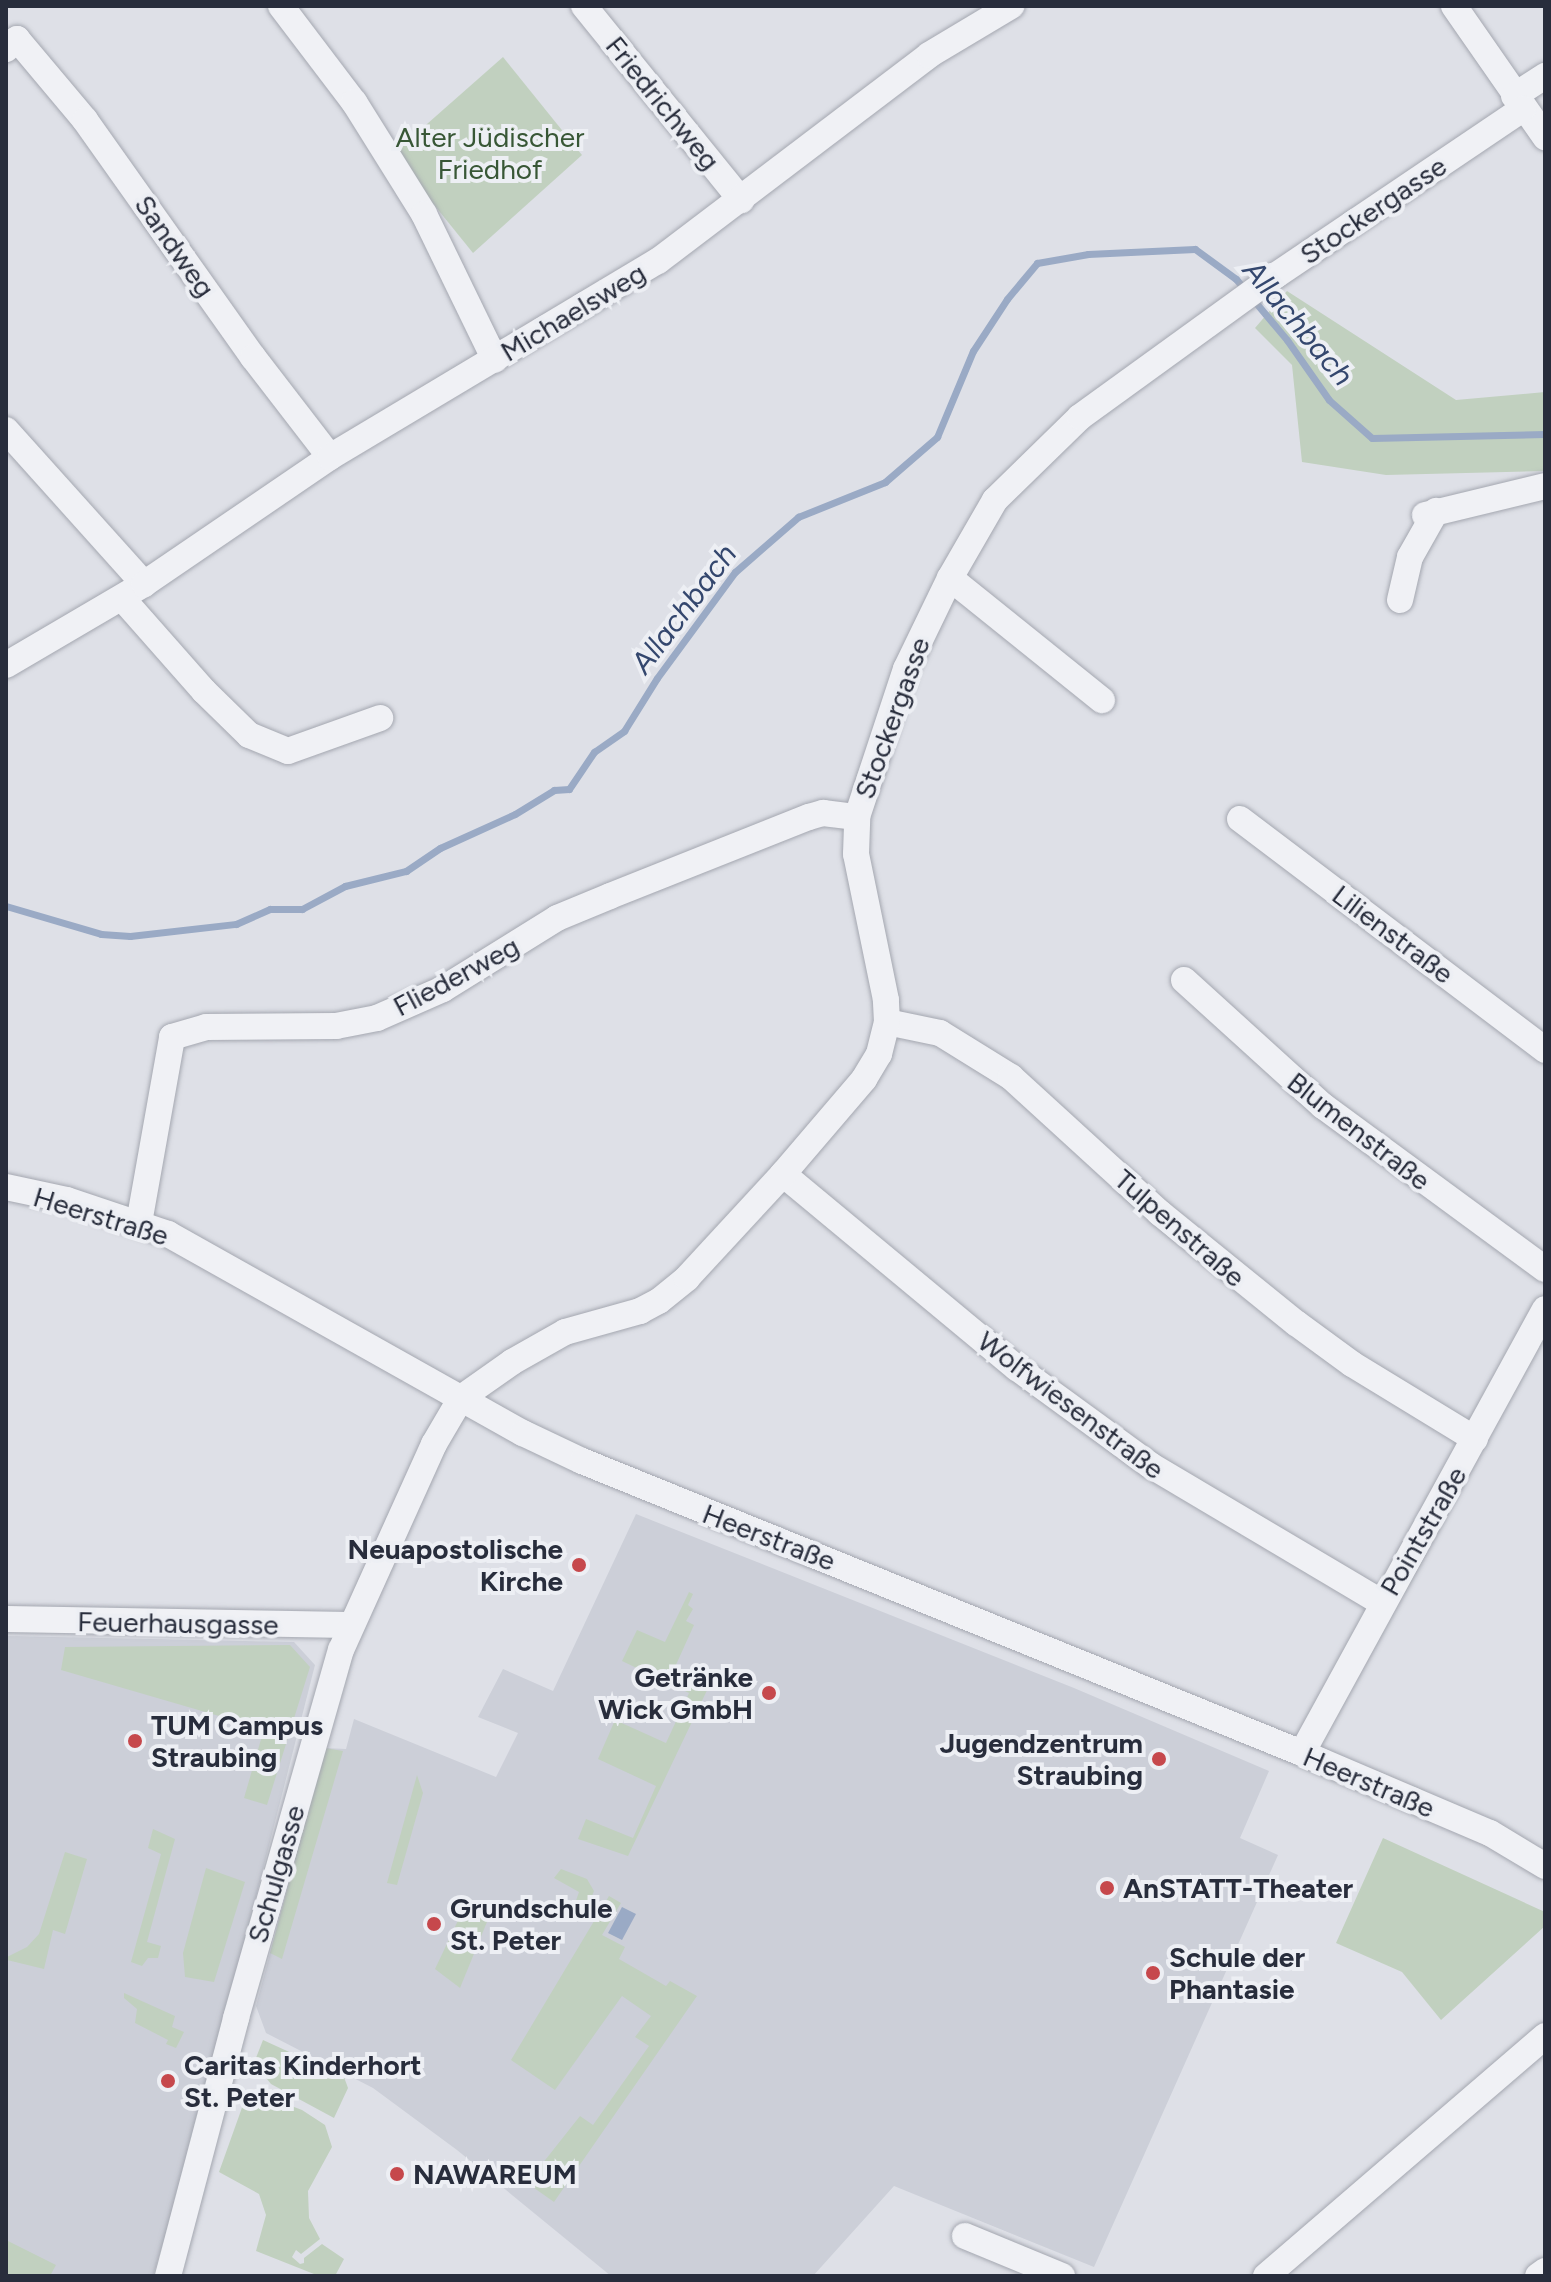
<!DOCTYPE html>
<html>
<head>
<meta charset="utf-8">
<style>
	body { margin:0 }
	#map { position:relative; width:1551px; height:2282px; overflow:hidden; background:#dee0e7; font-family:Figtree,sans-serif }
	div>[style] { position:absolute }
	.built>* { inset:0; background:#cccfd8 }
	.green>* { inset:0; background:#c1d0bf }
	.water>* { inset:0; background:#9aaac5 }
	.stream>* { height:7px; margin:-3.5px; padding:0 3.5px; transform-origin:3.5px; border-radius:3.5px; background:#9aaac5 }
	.roads { filter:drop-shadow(0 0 2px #a4a7b0) drop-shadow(0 0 2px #a4a7b0) }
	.minor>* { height:26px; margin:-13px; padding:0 13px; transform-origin:13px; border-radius:13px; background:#f0f1f5 }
	.dots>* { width:22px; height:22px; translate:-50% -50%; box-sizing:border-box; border:4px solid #edeff4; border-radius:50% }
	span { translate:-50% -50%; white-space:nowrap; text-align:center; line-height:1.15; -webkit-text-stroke:8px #edeff4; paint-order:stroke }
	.street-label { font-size:28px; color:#282d3c }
	.park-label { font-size:28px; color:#385736 }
	.poi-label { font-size:28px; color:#282d3c; font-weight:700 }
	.right { translate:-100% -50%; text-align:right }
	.left { translate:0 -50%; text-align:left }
	.water-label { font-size:30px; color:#34476e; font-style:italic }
	.frame { position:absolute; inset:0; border:8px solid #282d3c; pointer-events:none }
</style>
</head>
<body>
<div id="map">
	<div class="built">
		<i style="clip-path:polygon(636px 1514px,1074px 1688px,1269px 1771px,1240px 1838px,1278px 1855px,1094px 2267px,894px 2186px,813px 2276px,611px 2276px,457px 2150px,373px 2088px,266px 2033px,256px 2006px,325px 1748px,346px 1749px,354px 1719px,496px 1777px,518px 1733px,478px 1717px,503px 1669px,553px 1691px)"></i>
		<i style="clip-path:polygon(6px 1636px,294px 1642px,315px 1665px,192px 2148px,153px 2276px,6px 2276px)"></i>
	</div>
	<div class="green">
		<i style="clip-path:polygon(503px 57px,582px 155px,473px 253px,393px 154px)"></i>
		<i style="clip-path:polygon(1287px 291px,1456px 400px,1545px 392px,1545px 471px,1386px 475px,1302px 462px,1292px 365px,1255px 328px)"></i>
		<i style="clip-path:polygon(689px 1592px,693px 1594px,688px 1605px,693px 1609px,686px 1621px,694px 1625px,675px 1667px,710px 1684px,628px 1856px,578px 1839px,586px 1819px,633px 1838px,656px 1786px,598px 1759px,615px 1720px,666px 1743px,689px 1693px,622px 1661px,637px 1630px,665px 1642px)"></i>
		<i style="clip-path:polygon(290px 1645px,310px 1667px,267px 1805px,244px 1798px,264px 1729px,61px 1670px,65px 1647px)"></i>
		<i style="clip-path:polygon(325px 1748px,343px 1751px,282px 1959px,270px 1953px)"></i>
		<i style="clip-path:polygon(417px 1775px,423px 1793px,397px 1885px,387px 1883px)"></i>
		<i style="clip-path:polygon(153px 1829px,175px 1839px,147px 1942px,161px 1946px,158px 1958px,148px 1958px,142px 1966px,131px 1962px,161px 1854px,148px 1848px)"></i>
		<i style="clip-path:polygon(1383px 1838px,1545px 1912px,1545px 1926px,1441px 2020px,1402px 1972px,1336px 1943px)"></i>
		<i style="clip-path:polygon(65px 1852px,87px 1859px,65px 1934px,53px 1930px,44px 1969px,7px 1960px,7px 1957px,27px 1947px,39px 1934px)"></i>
		<i style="clip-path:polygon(206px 1868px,245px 1882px,214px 1982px,185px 1977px,183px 1953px)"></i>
		<i style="clip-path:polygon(561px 1869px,587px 1879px,594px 1891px,584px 1916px,572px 1912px,579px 1892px,554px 1878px)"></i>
		<i style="clip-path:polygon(609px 1896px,621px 1903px,602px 1935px,625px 1947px,619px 1959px,666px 1986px,670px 1981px,697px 1996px,554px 2202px,527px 2183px,580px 2116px,593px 2125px,649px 2046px,635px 2037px,651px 2016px,622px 1996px,555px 2090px,511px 2060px)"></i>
		<i style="clip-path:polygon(463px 1910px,489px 1917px,460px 1988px,435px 1969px)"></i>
		<i style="clip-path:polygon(124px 1993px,175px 2016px,172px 2027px,184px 2032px,176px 2048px,166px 2044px,168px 2040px,135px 2023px,137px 2009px,124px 1998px)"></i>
		<i style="clip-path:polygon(263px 2040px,344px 2077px,348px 2088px,334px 2118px,271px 2084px,254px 2063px)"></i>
		<i style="clip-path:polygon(268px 2097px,302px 2110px,325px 2125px,332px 2147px,308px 2191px,309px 2218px,320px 2239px,301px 2254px,296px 2250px,292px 2257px,300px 2264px,304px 2263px,304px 2258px,322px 2244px,344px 2259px,335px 2276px,319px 2276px,256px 2251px,266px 2215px,259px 2194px,219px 2172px,244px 2102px)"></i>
		<i style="clip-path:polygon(6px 2240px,56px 2265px,50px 2276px,6px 2276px)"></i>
	</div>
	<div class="water">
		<i style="clip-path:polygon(622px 1907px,636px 1914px,622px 1940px,608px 1933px)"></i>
	</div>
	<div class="stream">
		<i style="left:6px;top:906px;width:99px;rotate:16.4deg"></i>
		<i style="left:101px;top:934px;width:29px;rotate:4deg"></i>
		<i style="left:130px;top:936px;width:107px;rotate:-6.5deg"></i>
		<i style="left:236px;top:924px;width:37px;rotate:-24deg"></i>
		<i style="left:270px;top:909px;width:32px"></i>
		<i style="left:302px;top:909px;width:49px;rotate:-28.1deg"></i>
		<i style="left:345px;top:886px;width:63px;rotate:-13.8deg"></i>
		<i style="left:406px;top:871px;width:41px;rotate:-34.1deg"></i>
		<i style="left:440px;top:848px;width:82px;rotate:-24.4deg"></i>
		<i style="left:515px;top:814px;width:46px;rotate:-31.6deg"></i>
		<i style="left:554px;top:790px;width:15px;rotate:-4deg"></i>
		<i style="left:569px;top:789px;width:45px;rotate:-56deg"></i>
		<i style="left:594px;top:752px;width:37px;rotate:-35deg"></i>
		<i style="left:624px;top:731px;width:62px;rotate:-58.1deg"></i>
		<i style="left:657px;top:678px;width:132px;rotate:-53.7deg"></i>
		<i style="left:735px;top:572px;width:84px;rotate:-41.1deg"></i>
		<i style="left:798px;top:517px;width:94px;rotate:-21.9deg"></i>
		<i style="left:885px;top:482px;width:69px;rotate:-40.9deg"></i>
		<i style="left:937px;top:437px;width:93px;rotate:-67.3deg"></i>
		<i style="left:973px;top:351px;width:62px;rotate:-56.8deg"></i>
		<i style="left:1007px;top:299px;width:47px;rotate:-50.2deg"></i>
		<i style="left:1037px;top:263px;width:52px;rotate:-10deg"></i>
		<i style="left:1088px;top:254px;width:107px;rotate:-2.7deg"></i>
		<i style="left:1195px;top:249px;width:51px;rotate:36.2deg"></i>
		<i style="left:1236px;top:279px;width:80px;rotate:50.1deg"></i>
		<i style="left:1287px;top:340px;width:73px;rotate:55deg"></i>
		<i style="left:1329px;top:400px;width:57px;rotate:41.5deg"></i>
		<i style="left:1372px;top:438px;width:173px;rotate:-1.3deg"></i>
	</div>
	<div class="roads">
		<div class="minor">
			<i style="left:281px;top:6px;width:121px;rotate:52.8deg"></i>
			<i style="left:354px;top:102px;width:132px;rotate:58deg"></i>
			<i style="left:424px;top:214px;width:162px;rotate:64.1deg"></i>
			<i style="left:584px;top:6px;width:250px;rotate:51deg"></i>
			<i style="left:1454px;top:6px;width:160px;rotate:55.2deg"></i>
			<i style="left:6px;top:49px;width:15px;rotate:-42deg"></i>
			<i style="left:17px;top:39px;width:106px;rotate:50deg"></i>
			<i style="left:85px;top:120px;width:291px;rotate:54.7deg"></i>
			<i style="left:253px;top:357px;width:126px;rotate:52.4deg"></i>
			<i style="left:1514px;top:96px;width:37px;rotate:-33deg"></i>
			<i style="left:6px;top:430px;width:207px;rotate:48.1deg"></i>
			<i style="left:1425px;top:515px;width:123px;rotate:-13.6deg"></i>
			<i style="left:950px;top:578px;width:195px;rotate:38.8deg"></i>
			<i style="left:122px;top:598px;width:124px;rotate:48.6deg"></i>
			<i style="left:204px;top:691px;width:63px;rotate:44.4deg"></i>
			<i style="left:249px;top:735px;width:42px;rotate:22.3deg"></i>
			<i style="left:288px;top:751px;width:98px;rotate:-19.7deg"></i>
			<i style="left:1400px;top:600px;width:44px;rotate:-76.9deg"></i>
			<i style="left:1410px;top:557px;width:53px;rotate:-60.5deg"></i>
			<i style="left:6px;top:665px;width:160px;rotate:-30.4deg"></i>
			<i style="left:144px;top:584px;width:225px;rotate:-34.3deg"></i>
			<i style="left:330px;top:457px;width:382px;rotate:-30.9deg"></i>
			<i style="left:658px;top:261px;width:340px;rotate:-37.2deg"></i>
			<i style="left:929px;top:55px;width:96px;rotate:-30.9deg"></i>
			<i style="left:1240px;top:819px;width:383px;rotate:37.1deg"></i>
			<i style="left:1184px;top:980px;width:188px;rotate:42.2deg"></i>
			<i style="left:1323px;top:1106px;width:275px;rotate:36.3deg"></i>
			<i style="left:887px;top:1022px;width:54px;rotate:11.7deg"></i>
			<i style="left:940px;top:1033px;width:84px;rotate:31.8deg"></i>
			<i style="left:1011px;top:1077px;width:202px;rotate:42.4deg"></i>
			<i style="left:1160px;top:1213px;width:175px;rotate:39deg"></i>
			<i style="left:1296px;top:1323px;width:69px;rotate:36.2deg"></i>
			<i style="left:1352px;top:1364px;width:144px;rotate:31.4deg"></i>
			<i style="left:783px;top:1174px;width:304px;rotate:39.7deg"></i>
			<i style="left:1017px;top:1368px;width:165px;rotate:36.1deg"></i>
			<i style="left:1150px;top:1465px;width:270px;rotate:30.7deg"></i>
			<i style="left:6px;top:1187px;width:62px;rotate:12deg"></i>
			<i style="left:67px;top:1200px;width:107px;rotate:18.6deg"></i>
			<i style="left:168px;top:1234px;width:407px;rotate:29.3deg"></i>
			<i style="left:523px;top:1433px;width:65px;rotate:25.4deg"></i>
			<i style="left:582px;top:1461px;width:777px;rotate:22.08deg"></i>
			<i style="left:1302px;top:1753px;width:204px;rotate:23.1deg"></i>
			<i style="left:1490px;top:1833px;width:64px;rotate:31deg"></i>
			<i style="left:139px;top:1223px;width:189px;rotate:-79.9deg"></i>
			<i style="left:172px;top:1037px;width:35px;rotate:-16deg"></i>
			<i style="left:206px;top:1027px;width:130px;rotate:-0.4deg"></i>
			<i style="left:336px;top:1026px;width:42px;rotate:-11deg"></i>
			<i style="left:377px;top:1018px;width:72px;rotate:-23.7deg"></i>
			<i style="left:443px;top:989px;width:134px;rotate:-31.9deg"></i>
			<i style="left:557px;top:918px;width:57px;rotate:-22.5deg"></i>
			<i style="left:610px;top:896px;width:214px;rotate:-21.7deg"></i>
			<i style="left:809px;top:817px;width:15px;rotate:-16deg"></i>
			<i style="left:823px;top:813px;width:34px;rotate:7deg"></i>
			<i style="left:6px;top:1619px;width:344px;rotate:1deg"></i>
			<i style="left:1302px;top:1753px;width:506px;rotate:-61.31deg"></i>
			<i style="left:965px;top:2236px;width:105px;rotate:22.4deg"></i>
			<i style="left:168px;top:2276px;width:267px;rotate:-75.2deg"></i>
			<i style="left:236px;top:2018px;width:383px;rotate:-74.1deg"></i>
			<i style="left:341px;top:1650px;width:226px;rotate:-65.7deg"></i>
			<i style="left:434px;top:1444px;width:53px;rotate:-59.6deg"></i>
			<i style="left:461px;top:1398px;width:62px;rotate:-35.2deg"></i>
			<i style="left:512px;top:1362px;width:61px;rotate:-29.5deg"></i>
			<i style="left:565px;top:1332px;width:78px;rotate:-15.6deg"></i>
			<i style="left:640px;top:1311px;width:21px;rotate:-28deg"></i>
			<i style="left:659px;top:1301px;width:36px;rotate:-39deg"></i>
			<i style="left:687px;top:1278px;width:142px;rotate:-47.3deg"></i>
			<i style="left:783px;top:1174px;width:125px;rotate:-49.5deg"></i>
			<i style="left:864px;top:1079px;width:29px;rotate:-59deg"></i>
			<i style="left:879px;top:1054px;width:33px;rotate:-76deg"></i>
			<i style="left:887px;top:1022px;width:22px;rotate:-93deg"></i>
			<i style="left:886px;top:1000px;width:149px;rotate:-101.6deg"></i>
			<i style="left:856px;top:854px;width:37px;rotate:-88deg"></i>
			<i style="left:857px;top:817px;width:156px;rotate:-71.7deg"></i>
			<i style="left:906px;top:669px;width:101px;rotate:-64.2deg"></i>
			<i style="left:950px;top:578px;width:90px;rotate:-60deg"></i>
			<i style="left:995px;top:500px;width:119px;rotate:-44.3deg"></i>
			<i style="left:1080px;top:417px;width:241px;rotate:-35.9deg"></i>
			<i style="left:1275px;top:276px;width:299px;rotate:-34deg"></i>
			<i style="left:1266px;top:2276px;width:368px;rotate:-40.7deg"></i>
			<i style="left:1538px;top:2276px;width:9px;rotate:-36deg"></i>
		</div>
	</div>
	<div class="dots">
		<i style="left:579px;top:1565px;background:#c6484c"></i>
		<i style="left:769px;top:1693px;background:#c6484c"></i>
		<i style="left:135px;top:1741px;background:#c6484c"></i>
		<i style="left:1159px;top:1759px;background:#c6484c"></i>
		<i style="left:1107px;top:1888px;background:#c6484c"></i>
		<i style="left:434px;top:1924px;background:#c6484c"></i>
		<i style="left:1153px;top:1973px;background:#c6484c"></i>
		<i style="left:168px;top:2081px;background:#c6484c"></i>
		<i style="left:397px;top:2174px;background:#c6484c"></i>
	</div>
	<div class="street-label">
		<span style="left:663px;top:103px;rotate:51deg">Friedrichweg</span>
		<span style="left:1373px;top:210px;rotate:-34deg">Stockergasse</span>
		<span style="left:175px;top:246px;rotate:55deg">Sandweg</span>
		<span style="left:573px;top:312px;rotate:-31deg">Michaelsweg</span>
		<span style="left:892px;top:718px;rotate:-70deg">Stockergasse</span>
		<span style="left:1393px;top:934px;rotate:37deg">Lilienstraße</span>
		<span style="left:456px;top:976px;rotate:-28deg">Fliederweg</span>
		<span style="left:1359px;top:1131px;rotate:38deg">Blumenstraße</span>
		<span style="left:101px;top:1216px;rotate:17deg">Heerstraße</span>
		<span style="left:1180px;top:1228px;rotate:41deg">Tulpenstraße</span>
		<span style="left:1071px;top:1405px;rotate:37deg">Wolfwiesenstraße</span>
		<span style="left:1423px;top:1531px;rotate:-60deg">Pointstraße</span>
		<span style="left:769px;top:1537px;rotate:21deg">Heerstraße</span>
		<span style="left:178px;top:1623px;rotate:1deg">Feuerhausgasse</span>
		<span style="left:1369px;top:1782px;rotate:23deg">Heerstraße</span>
		<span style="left:276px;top:1874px;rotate:-74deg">Schulgasse</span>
	</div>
	<div class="park-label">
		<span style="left:490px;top:153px">Alter Jüdischer<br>Friedhof</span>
	</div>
	<div class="poi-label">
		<span class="right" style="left:563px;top:1565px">Neuapostolische<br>Kirche</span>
		<span class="right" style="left:753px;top:1693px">Getränke<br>Wick GmbH</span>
		<span class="left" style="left:151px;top:1741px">TUM Campus<br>Straubing</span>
		<span class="right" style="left:1143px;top:1759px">Jugendzentrum<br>Straubing</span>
		<span class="left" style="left:1123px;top:1888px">AnSTATT-Theater</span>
		<span class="left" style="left:450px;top:1924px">Grundschule<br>St. Peter</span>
		<span class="left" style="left:1169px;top:1973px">Schule der<br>Phantasie</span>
		<span class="left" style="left:184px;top:2081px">Caritas Kinderhort<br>St. Peter</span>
		<span class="left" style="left:413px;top:2174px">NAWAREUM</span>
	</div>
	<div class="water-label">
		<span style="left:1298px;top:323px;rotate:50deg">Allachbach</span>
		<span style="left:684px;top:609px;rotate:-53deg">Allachbach</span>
	</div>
	<div class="frame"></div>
</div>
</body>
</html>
